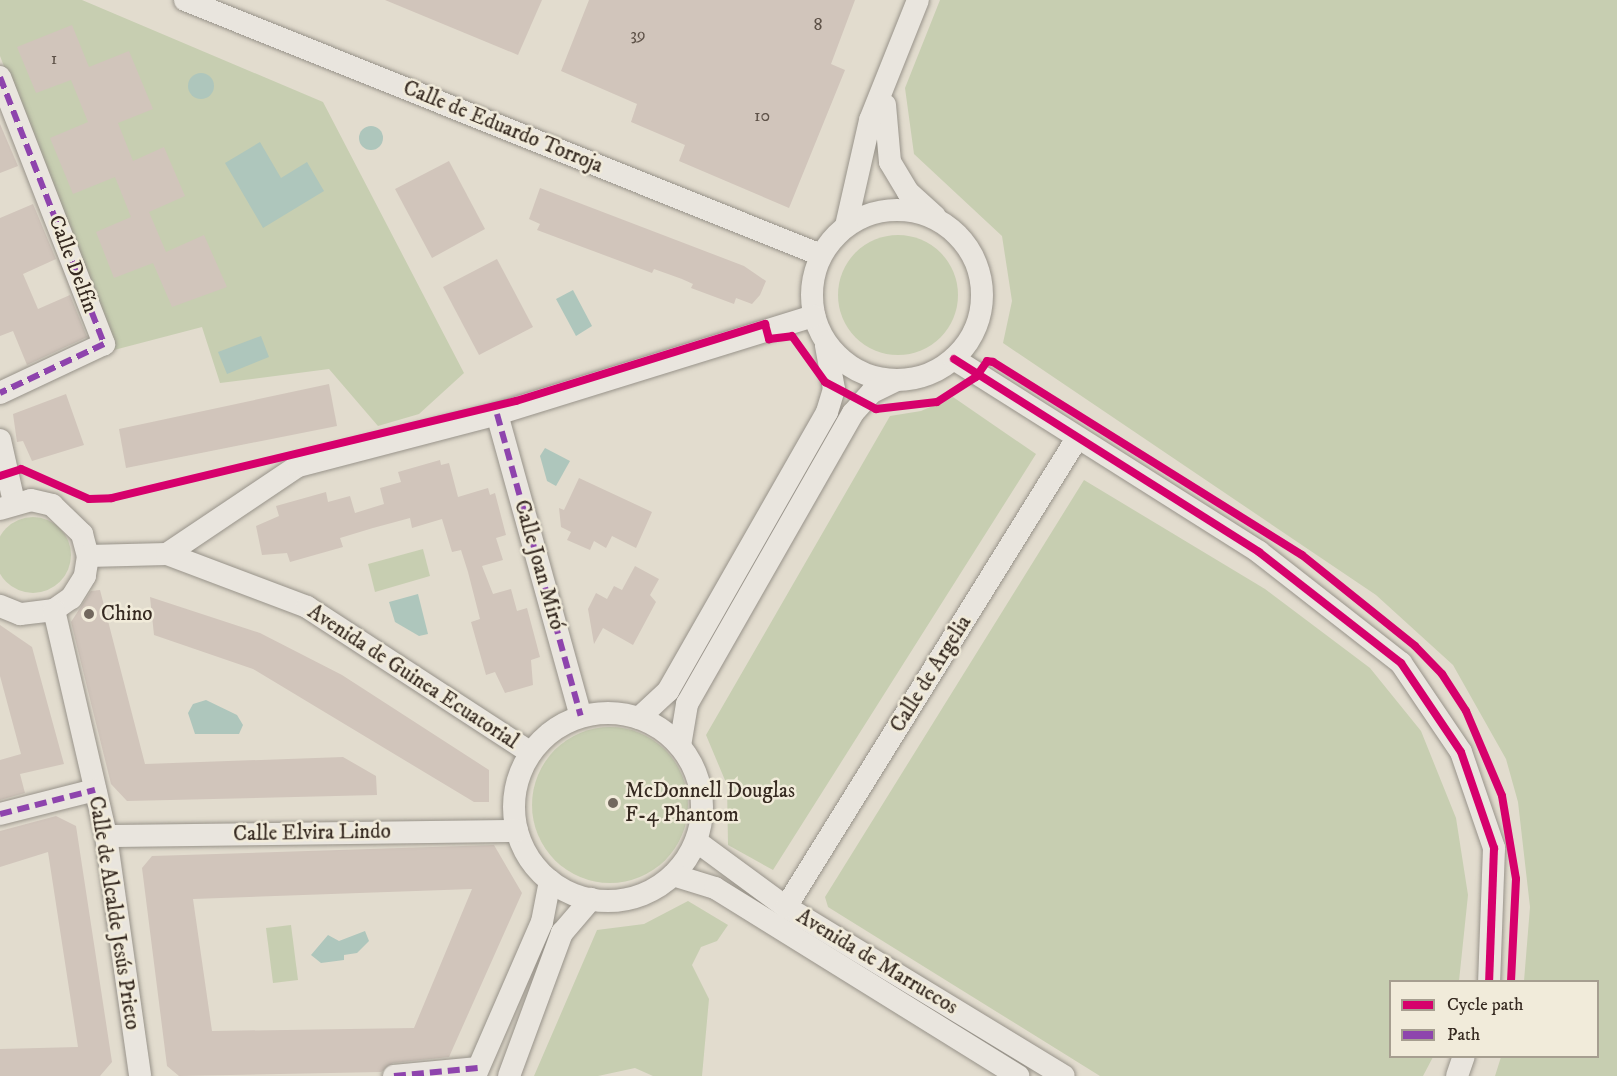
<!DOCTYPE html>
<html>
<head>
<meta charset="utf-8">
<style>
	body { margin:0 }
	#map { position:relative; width:1617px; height:1076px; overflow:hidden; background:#e2dcce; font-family:"IM FELL DW Pica",serif }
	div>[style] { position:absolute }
	.green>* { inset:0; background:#c7ceb1 }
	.round { border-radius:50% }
	.water>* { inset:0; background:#aec6bc }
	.building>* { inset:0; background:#d1c5bb }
	.roads { filter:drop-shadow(0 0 2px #98938a) drop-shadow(0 0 2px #98938a) }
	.minor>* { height:22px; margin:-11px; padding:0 11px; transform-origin:11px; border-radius:11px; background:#e9e5de }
	.minor>.ring { margin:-11px; padding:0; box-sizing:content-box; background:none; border:22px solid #e9e5de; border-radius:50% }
	.quiet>* { height:6px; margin-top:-3px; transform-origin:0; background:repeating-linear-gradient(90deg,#8e44ad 0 12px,transparent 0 18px) }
	.cycleway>* { height:8px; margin:-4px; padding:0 4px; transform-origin:4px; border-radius:4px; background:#d6006c }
	.dots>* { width:16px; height:16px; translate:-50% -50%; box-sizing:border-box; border:3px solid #f1ebda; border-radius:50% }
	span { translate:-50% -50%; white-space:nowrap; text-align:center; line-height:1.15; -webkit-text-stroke:5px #f1ebda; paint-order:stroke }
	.number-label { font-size:18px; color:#5e5248 }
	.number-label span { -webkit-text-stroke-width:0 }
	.street-label { font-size:21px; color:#362a21 }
	.poi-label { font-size:21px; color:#362a21 }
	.left { translate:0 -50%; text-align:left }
	.legend { position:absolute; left:1389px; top:980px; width:210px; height:78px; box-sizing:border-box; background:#f1ebda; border:2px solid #a69e90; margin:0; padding:8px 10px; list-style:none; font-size:18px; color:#362a21 }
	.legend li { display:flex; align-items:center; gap:12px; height:30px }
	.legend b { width:30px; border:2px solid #a69e90 }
</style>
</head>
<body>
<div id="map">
	<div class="green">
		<i style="clip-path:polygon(0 0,82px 0,323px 102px,464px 373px,419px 414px,378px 426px,329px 369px,220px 383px,202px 327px,114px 350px,0 56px)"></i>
		<i style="clip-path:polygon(940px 0,1617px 0,1617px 1076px,1495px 1076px,1501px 1057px,1598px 1056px,1598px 982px,1524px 981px,1530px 907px,1518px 802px,1506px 759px,1453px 665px,1376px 595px,1003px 343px,1012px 301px,1002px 236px,914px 154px,905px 88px)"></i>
		<i class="round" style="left:838px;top:235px;width:120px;height:120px"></i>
		<i style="clip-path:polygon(953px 397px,1036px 454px,773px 870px,728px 845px,727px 785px,706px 735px,890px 416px,921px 411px)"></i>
		<i style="clip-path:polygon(1084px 480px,1265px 589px,1370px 668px,1421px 731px,1456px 818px,1468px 895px,1459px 981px,1390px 982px,1390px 1056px,1433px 1057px,1423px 1076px,1100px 1076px,828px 907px,825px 897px)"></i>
		<i class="round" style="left:-5px;top:517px;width:76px;height:76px"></i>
		<i style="clip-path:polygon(423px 549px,430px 576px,375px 592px,368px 564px)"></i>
		<i class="round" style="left:532px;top:727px;width:156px;height:156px"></i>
		<i style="clip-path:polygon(688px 901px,728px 925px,717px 941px,701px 947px,692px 965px,709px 999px,702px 1076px,653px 1076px,635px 1068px,598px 1076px,534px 1076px,597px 930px,644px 924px)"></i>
		<i style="clip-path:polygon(291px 925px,298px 980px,273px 983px,266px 928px)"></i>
	</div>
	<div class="water">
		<i class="round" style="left:188px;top:73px;width:26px;height:26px"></i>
		<i class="round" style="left:359px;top:126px;width:24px;height:24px"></i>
		<i style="clip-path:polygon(260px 142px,281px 178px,307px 162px,324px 191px,263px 228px,225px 163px)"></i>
		<i style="clip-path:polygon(573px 290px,592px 326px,576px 336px,556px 299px)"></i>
		<i style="clip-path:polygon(261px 336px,269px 357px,227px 374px,218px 352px)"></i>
		<i style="clip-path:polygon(545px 448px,570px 461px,556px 486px,547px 481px,540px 456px)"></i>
		<i style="clip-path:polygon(418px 594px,428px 634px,419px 636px,395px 622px,389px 602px)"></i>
		<i style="clip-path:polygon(206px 700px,237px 715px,243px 725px,239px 734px,195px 734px,188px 713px,193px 704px)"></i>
		<i style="clip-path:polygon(365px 931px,369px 941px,357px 953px,344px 955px,344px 960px,321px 963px,311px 955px,328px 935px,339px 941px)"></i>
	</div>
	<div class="building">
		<i style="clip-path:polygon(385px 0,542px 0,518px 55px)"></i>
		<i style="clip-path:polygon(589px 0,855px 0,831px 64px,845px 70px,789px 208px,679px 161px,685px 145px,631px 122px,637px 104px,561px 71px)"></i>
		<i style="clip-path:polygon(72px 25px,89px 67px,129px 51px,153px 109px,118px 123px,133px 161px,164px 147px,185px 196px,149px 212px,166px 252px,204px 235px,227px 287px,172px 307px,153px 263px,114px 278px,96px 232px,131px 217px,115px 177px,73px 194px,50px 138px,88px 122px,71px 80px,36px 93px,17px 47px)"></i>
		<i style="clip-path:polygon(0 124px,18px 166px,0 173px)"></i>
		<i style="clip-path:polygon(449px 161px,485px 229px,432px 258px,395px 189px)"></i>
		<i style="clip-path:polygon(540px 188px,744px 266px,766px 281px,760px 295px,752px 304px,736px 298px,734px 304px,691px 288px,693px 284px,682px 279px,654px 269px,652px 273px,537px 230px,540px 224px,529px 219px)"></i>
		<i style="clip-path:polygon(33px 204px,56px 259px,23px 274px,38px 309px,70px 295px,87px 337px,27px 365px,13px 331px,0 336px,0 218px)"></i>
		<i style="clip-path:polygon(497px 259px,533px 327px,479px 355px,443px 287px)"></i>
		<i style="clip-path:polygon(329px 384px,337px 426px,126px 468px,119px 429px)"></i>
		<i style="clip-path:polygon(66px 394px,84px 445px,32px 461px,23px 441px,17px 442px,13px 414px)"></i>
		<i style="clip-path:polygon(440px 460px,441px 465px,449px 463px,458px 497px,488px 488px,490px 495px,495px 493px,506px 535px,496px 538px,503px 560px,482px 566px,493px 594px,511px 589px,517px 611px,527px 608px,540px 657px,531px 660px,533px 685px,505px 693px,495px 672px,486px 675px,471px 622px,480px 619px,468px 572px,461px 550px,452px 552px,442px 519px,412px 528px,410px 518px,373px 528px,340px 538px,343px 547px,290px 562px,287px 553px,262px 555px,256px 526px,279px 516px,276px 506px,326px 492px,328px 502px,350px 496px,355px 513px,384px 504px,380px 488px,401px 482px,398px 472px)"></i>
		<i style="clip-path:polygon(579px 478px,652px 512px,636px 548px,612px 536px,606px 548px,594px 541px,590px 550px,567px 540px,571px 532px,561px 527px,559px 508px,564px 510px)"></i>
		<i style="clip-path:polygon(635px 566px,659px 579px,650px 595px,656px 602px,633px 645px,603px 628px,594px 644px,588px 609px,596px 593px,607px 599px,614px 586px,622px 590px)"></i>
		<i style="clip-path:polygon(100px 590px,145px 764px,343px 757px,376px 776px,377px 795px,127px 801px,111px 784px,71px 622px,91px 591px)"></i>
		<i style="clip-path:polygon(150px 597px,260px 633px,342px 675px,489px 770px,489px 802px,474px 802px,253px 669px,154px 635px)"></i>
		<i style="clip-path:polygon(0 625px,32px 647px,64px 764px,20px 774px,25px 793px,0 800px,0 760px,21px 754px,0 676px)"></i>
		<i style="clip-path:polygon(56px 816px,76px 826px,112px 1062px,100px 1076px,0 1076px,0 1049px,78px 1047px,48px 852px,0 867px,0 831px)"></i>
		<i style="clip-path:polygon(evenodd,494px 845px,522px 893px,449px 1057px,393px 1063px,381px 1072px,179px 1076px,167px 1066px,142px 868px,152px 856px,494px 845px,472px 889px,414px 1028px,212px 1031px,193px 899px,472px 889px)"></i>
	</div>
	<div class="roads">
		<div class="minor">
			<i style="left:185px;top:0;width:685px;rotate:21.85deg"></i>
			<i style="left:0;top:77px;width:287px;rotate:68.7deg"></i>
			<i style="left:104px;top:344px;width:115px;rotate:154.8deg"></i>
			<i style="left:885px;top:105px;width:57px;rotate:85deg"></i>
			<i style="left:890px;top:162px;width:35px;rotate:59deg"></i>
			<i style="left:908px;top:192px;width:36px;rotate:42deg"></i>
			<i class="ring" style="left:812px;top:210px;width:148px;height:148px"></i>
			<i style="left:846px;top:226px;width:109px;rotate:-77.2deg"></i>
			<i style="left:870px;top:120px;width:129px;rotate:-68.2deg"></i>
			<i style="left:954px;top:359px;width:361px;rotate:32.3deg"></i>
			<i style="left:1259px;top:552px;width:180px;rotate:38deg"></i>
			<i style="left:1401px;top:663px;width:107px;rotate:56deg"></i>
			<i style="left:1461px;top:752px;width:102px;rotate:71deg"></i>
			<i style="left:1494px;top:848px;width:134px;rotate:92.1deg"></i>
			<i style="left:497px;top:414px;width:313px;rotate:74.5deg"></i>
			<i style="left:0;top:440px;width:64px;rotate:77.3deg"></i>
			<i style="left:0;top:509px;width:32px;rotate:-16deg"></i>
			<i style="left:31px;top:500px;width:22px;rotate:13deg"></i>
			<i style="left:52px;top:505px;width:42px;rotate:44deg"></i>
			<i style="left:82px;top:534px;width:23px;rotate:75deg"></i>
			<i style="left:88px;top:556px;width:20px;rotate:99deg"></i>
			<i style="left:85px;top:576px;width:26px;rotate:122deg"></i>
			<i style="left:71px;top:598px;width:21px;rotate:145deg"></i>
			<i style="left:54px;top:610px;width:34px;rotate:173deg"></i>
			<i style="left:20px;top:614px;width:22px;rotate:-158deg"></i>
			<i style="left:167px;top:554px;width:158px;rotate:-33.9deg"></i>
			<i style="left:298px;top:466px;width:206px;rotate:-14.6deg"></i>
			<i style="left:497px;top:414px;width:332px;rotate:-17.2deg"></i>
			<i style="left:88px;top:556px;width:79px;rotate:-1.5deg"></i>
			<i style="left:167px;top:554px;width:150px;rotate:20.7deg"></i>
			<i style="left:307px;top:607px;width:267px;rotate:33.1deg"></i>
			<i style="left:54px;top:610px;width:232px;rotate:77deg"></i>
			<i style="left:106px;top:836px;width:242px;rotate:81.9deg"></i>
			<i class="ring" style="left:514px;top:713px;width:166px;height:166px"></i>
			<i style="left:639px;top:718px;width:40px;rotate:-43deg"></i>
			<i style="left:668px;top:691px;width:321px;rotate:-60.3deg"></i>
			<i style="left:827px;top:412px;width:24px;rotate:-73deg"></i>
			<i style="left:834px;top:389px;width:44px;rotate:-100.5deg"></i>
			<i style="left:680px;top:746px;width:43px;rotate:-80.5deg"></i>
			<i style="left:687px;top:704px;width:335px;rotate:-60.3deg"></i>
			<i style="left:853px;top:413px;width:28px;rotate:-48deg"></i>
			<i style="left:872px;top:392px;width:25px;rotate:-26deg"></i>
			<i style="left:0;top:814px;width:98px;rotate:-14.2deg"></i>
			<i style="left:106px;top:836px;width:411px;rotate:-0.7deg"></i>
			<i style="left:696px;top:841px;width:112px;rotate:36.3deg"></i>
			<i style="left:786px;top:907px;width:325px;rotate:31.3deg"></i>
			<i style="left:673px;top:875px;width:44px;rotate:17.2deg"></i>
			<i style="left:715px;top:888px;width:357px;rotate:31.8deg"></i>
			<i style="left:786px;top:907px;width:550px;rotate:-58.16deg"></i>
			<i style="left:394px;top:1076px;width:84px;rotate:-5.4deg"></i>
			<i style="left:475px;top:1076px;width:168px;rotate:-66.5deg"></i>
			<i style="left:542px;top:922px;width:42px;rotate:-79deg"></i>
			<i style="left:509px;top:1076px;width:153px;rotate:-69.7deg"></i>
			<i style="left:562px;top:933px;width:45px;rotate:-49.5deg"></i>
			<i style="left:1457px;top:1076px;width:21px;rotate:-71deg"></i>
		</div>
	</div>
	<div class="quiet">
		<i style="left:0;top:77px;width:287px;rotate:68.7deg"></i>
		<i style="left:104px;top:344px;width:115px;rotate:154.8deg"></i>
		<i style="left:497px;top:414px;width:313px;rotate:74.5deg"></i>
		<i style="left:0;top:814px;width:98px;rotate:-14.2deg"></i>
		<i style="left:394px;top:1076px;width:84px;rotate:-5.4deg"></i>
	</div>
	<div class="cycleway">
		<i style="left:954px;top:359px;width:361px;rotate:32.3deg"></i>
		<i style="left:1259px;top:552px;width:180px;rotate:38deg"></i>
		<i style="left:1401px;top:663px;width:107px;rotate:56deg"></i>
		<i style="left:1461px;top:752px;width:102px;rotate:71deg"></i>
		<i style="left:1494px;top:848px;width:134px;rotate:92.1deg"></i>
		<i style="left:0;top:476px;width:22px;rotate:-18deg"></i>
		<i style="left:21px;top:469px;width:74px;rotate:23.8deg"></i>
		<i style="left:89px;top:499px;width:23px;rotate:-2deg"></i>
		<i style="left:112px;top:498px;width:415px;rotate:-13.5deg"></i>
		<i style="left:516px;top:401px;width:261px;rotate:-17.2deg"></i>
		<i style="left:765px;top:324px;width:16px;rotate:75deg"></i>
		<i style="left:769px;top:339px;width:23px;rotate:-7deg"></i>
		<i style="left:792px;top:336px;width:57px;rotate:54.3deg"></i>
		<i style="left:825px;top:382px;width:58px;rotate:27.9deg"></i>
		<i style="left:876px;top:409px;width:61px;rotate:-6.5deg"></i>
		<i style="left:937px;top:402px;width:46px;rotate:-32.7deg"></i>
		<i style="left:976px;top:377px;width:19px;rotate:-55deg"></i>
		<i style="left:987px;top:361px;width:6px;rotate:9deg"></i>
		<i style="left:993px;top:362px;width:364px;rotate:32deg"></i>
		<i style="left:1302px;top:555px;width:145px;rotate:38.8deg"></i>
		<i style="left:1415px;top:646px;width:39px;rotate:46deg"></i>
		<i style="left:1442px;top:674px;width:44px;rotate:57deg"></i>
		<i style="left:1466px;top:711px;width:92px;rotate:67deg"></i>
		<i style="left:1502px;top:796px;width:84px;rotate:80.4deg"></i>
		<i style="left:1516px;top:879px;width:103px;rotate:92.8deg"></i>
	</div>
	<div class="dots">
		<i style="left:89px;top:614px;background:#72685e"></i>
		<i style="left:613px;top:803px;background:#72685e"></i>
	</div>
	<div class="number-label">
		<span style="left:818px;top:25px">8</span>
		<span style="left:638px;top:35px">39</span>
		<span style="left:54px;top:59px">1</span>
		<span style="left:762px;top:116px">10</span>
	</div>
	<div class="street-label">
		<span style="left:503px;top:127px;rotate:22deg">Calle de Eduardo Torroja</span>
		<span style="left:73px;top:264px;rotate:69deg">Calle Delfín</span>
		<span style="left:539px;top:565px;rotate:74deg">Calle Joan Miró</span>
		<span style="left:931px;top:674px;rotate:-58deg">Calle de Argelia</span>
		<span style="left:413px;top:677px;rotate:33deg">Avenida de Guinea Ecuatorial</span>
		<span style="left:312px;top:833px;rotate:-1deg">Calle Elvira Lindo</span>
		<span style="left:114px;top:913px;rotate:81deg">Calle de Alcalde Jesús Prieto</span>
		<span style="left:877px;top:962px;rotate:31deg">Avenida de Marruecos</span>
	</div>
	<div class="poi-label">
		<span class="left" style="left:101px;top:614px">Chino</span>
		<span class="left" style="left:625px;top:803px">McDonnell Douglas<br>F-4 Phantom</span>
	</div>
	<ul class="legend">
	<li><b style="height:8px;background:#d6006c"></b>Cycle path</li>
	<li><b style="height:8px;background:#8e44ad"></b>Path</li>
	</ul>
</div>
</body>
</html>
